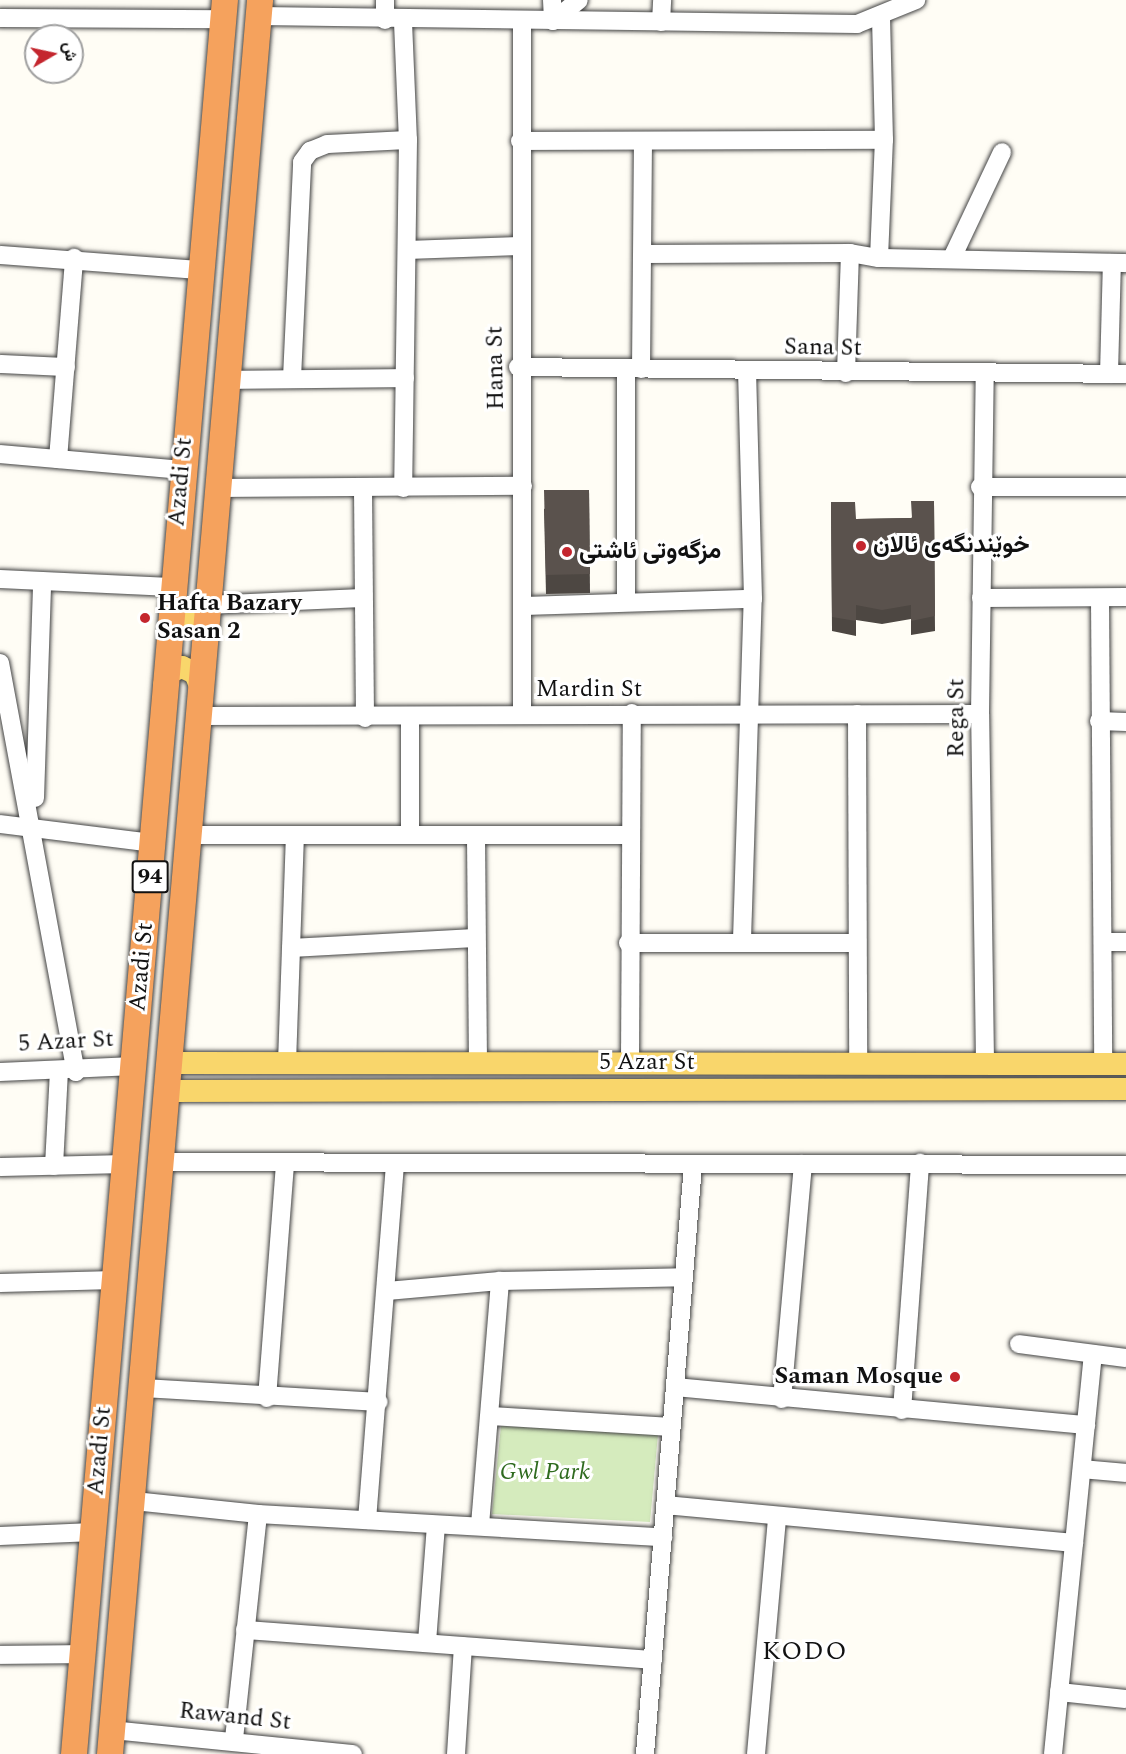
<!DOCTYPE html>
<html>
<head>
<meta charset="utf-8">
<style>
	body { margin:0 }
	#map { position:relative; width:1126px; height:1754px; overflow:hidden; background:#fffdf5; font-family:Spectral,Vazirmatn,serif }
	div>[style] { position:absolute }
	.green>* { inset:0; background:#d5ebbd }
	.roads { filter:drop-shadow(0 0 2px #444) drop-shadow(0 0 2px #444) }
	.minor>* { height:18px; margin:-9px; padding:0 9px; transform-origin:9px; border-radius:9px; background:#fff }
	.major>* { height:22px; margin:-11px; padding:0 11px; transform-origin:11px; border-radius:11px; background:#f9d66b }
	.highway>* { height:26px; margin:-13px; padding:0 13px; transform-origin:13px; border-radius:13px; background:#f5a25d }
	.wall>* { inset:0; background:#4d4742 }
	.building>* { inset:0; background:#5a524d }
	.dots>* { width:16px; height:16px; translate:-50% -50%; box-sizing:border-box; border:3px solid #fff; border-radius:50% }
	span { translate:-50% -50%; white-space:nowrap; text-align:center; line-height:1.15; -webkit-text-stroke:6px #fff; paint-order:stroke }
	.shield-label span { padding:2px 4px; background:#fff; border:2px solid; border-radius:4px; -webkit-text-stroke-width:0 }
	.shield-label { font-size:22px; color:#111; font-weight:700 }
	.street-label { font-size:24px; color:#111 }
	.poi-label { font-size:24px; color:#111; font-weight:700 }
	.left { translate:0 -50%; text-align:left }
	.right { translate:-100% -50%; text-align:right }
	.park-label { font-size:24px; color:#2f6b1f; font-style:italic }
	.neighbourhood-label { font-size:26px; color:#111; letter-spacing:1.5px }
	.north { position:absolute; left:24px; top:24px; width:60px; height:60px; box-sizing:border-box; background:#fff; border:2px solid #a0a0a0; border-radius:50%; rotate:81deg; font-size:16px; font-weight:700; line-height:24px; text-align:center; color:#111 }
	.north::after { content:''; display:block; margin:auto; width:21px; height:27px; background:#c4262e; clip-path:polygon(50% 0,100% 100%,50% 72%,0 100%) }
</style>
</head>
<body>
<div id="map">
	<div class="green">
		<i style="clip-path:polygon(501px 1426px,658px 1434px,650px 1522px,492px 1514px)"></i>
	</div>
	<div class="roads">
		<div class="minor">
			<i style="left:385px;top:0;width:20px;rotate:90deg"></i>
			<i style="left:552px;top:0;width:21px;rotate:87deg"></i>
			<i style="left:259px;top:16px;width:598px;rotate:0.77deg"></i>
			<i style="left:857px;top:24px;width:64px;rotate:-22.1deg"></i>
			<i style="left:0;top:18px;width:224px;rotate:0.3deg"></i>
			<i style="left:553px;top:21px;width:33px;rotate:-39deg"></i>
			<i style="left:403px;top:22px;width:118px;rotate:87.6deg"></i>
			<i style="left:408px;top:140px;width:348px;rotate:90.8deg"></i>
			<i style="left:522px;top:22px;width:692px;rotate:90deg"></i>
			<i style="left:661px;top:22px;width:22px;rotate:-87deg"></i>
			<i style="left:520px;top:141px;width:364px;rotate:-0.2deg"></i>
			<i style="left:407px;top:250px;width:112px;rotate:-2deg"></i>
			<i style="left:644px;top:254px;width:206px;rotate:-0.3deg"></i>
			<i style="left:850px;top:253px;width:29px;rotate:10deg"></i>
			<i style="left:879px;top:258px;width:118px;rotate:-87.6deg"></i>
			<i style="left:884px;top:140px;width:125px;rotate:-91.4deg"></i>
			<i style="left:0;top:255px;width:200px;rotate:4.3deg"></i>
			<i style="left:879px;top:258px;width:247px;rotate:1.2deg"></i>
			<i style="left:952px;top:258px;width:117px;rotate:-64.7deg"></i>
			<i style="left:0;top:364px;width:66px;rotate:2.6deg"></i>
			<i style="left:518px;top:367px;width:608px;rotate:0.66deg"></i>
			<i style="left:641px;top:369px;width:227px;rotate:-89.5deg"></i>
			<i style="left:626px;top:370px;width:232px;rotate:90deg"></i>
			<i style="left:846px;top:373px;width:120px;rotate:-88.1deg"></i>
			<i style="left:1109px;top:374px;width:111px;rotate:-88.5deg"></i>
			<i style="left:292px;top:378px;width:216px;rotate:-87.3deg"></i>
			<i style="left:302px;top:162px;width:14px;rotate:-54deg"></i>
			<i style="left:310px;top:151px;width:18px;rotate:-22deg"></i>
			<i style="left:327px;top:144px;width:81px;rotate:-2.8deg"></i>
			<i style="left:227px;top:380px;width:178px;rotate:-0.6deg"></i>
			<i style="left:0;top:454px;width:183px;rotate:5deg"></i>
			<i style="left:58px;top:459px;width:202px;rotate:-85.4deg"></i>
			<i style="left:980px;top:487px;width:146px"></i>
			<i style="left:216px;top:488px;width:307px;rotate:-0.4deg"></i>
			<i style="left:363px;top:488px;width:230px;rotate:89.5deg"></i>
			<i style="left:0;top:579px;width:171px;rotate:2.7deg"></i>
			<i style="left:981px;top:598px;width:145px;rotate:-0.4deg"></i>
			<i style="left:1100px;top:598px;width:466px;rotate:89.6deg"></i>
			<i style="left:206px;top:605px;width:156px;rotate:-2.6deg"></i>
			<i style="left:524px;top:606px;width:229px;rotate:-1.8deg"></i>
			<i style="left:0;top:663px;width:416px;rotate:79.5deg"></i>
			<i style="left:857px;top:714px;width:348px;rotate:89.8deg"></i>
			<i style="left:197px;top:716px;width:783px;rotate:-0.15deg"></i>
			<i style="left:410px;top:719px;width:114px;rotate:90deg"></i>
			<i style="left:1099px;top:721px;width:27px;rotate:2deg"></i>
			<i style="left:35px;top:798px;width:216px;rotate:-88.1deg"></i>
			<i style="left:0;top:824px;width:154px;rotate:7.1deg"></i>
			<i style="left:188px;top:835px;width:439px"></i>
			<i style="left:476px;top:836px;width:227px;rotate:89.5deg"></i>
			<i style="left:742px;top:940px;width:341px;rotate:-88.2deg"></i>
			<i style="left:753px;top:599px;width:228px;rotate:-91.5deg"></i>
			<i style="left:1103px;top:942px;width:23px"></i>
			<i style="left:628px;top:943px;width:229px"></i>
			<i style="left:291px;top:948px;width:184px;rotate:-3.1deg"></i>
			<i style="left:630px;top:1062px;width:349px;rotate:-89.7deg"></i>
			<i style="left:985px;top:1062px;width:348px;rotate:-90.8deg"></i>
			<i style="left:980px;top:714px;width:339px;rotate:-89.2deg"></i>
			<i style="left:287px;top:1063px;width:228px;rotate:-88deg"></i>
			<i style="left:0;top:1072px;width:134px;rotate:-2.6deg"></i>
			<i style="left:163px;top:1162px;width:963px;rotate:0.18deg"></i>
			<i style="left:54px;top:1166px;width:94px;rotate:-87deg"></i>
			<i style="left:0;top:1167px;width:126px;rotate:-1.4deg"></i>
			<i style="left:0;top:1283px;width:115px;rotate:-1.5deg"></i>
			<i style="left:387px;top:1291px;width:113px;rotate:-5.1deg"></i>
			<i style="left:500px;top:1281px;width:184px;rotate:-1.2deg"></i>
			<i style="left:1019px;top:1344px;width:108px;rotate:7.5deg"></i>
			<i style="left:675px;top:1387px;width:413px;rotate:5.3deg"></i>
			<i style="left:144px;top:1388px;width:235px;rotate:3.4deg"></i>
			<i style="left:267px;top:1398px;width:236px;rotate:-85.6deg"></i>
			<i style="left:782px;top:1399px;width:236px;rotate:-84.9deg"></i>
			<i style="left:902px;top:1410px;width:248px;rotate:-85.8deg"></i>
			<i style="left:491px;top:1416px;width:181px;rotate:3.5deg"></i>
			<i style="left:1082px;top:1469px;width:44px;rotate:5.2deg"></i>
			<i style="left:134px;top:1501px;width:125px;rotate:6deg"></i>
			<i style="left:258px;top:1514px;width:406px;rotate:3.3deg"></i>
			<i style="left:665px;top:1505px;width:411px;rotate:5.3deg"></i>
			<i style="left:367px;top:1520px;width:356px;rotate:-85.5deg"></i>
			<i style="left:480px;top:1525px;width:245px;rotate:-85.3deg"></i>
			<i style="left:0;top:1536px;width:93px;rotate:-2.5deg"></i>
			<i style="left:245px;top:1630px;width:409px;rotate:4.2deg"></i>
			<i style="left:427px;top:1642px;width:117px;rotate:-85.6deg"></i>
			<i style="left:0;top:1655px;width:82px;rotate:-0.7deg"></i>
			<i style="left:1059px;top:1692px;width:67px;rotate:6deg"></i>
			<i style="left:112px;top:1730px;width:242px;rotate:5.7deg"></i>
			<i style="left:234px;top:1739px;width:226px;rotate:-83.9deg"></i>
			<i style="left:456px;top:1754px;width:108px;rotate:-86.3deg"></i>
			<i style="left:645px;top:1754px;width:591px;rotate:-85.34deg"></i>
			<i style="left:756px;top:1754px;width:238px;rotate:-84.9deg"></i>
			<i style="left:1053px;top:1754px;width:402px;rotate:-84.3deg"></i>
		</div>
		<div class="major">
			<i style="left:170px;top:606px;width:23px;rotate:47deg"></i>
			<i style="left:186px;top:623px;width:24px;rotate:-33deg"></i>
			<i style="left:164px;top:685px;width:14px;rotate:-65deg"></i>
			<i style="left:170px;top:672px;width:13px;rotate:-23deg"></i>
			<i style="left:182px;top:667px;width:14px;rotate:25deg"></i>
			<i style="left:195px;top:673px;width:14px;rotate:69deg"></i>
			<i style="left:170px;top:1063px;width:956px;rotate:0.06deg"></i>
			<i style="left:168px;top:1091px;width:958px;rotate:-0.12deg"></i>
		</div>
		<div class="highway">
			<i style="left:74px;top:1754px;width:1760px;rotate:-85.08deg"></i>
			<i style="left:110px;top:1754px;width:1760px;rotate:-85.11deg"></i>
		</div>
	</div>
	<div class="wall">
		<i style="clip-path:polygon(589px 490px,590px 593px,546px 594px,544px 509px)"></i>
		<i style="clip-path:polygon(934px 501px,935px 631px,911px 635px,911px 619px,882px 624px,856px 620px,856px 636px,832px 631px,831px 502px,856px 519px,911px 518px)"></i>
	</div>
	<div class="building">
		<i style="clip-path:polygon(544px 490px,589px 490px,590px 574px,546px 575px)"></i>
		<i style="clip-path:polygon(911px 501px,934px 501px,935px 616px,911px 621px,911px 605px,882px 610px,856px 605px,856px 621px,832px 617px,831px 502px,855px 502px,856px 519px,912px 518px)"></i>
	</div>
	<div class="dots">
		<i style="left:861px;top:546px;background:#c4262e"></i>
		<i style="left:567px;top:552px;background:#c4262e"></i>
		<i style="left:145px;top:618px;background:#c4262e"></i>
		<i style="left:955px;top:1377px;background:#c4262e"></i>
	</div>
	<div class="shield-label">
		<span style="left:150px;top:877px">94</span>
	</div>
	<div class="street-label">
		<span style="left:823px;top:348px;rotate:1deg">Sana St</span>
		<span style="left:496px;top:368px;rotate:-91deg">Hana St</span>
		<span style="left:181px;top:482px;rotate:-85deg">Azadi St</span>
		<span style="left:589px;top:690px">Mardin St</span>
		<span style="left:957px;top:718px;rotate:-90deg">Rega St</span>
		<span style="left:142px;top:967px;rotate:-85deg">Azadi St</span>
		<span style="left:66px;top:1042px;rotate:-3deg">5 Azar St</span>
		<span style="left:647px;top:1063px">5 Azar St</span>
		<span style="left:100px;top:1451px;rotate:-85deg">Azadi St</span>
		<span style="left:235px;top:1717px;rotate:6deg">Rawand St</span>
	</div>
	<div class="poi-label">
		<span class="left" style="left:873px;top:546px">خوێندنگەی ئالان</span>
		<span class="left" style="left:579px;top:552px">مزگەوتی ئاشتی</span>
		<span class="left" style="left:157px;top:618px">Hafta Bazary<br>Sasan 2</span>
		<span class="right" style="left:943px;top:1377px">Saman Mosque</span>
	</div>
	<div class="park-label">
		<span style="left:545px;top:1473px">Gwl Park</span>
	</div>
	<div class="neighbourhood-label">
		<span style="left:805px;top:1652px">KODO</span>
	</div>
	<div class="north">ش</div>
</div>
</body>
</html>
